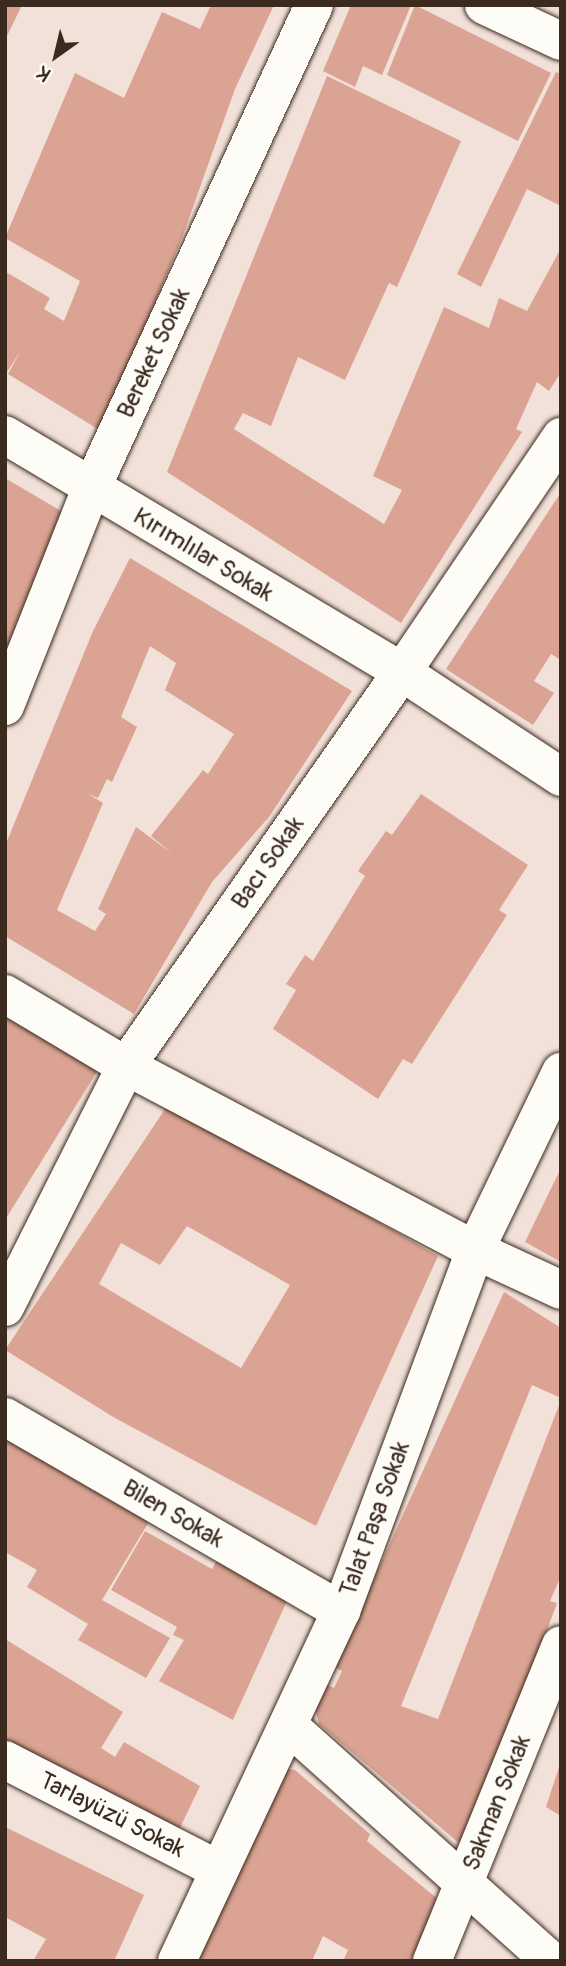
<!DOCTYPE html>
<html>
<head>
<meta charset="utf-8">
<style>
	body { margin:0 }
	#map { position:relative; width:566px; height:1966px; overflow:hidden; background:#f2e1d9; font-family:Pangolin,sans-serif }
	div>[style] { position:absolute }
	.building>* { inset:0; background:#daa393 }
	.roads { filter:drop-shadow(0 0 2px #3b2a1e) drop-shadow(0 0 2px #3b2a1e) }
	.street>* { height:38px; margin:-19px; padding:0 19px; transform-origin:19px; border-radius:19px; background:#fdfcf7 }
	span { translate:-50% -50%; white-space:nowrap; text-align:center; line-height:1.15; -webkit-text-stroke:5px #fdfcf7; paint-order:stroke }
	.street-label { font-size:24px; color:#3b2a1e }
	.frame { position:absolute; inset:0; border:7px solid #3b2a1e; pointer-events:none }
	.north { position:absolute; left:21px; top:21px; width:70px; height:70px; -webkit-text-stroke:5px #fdfcf7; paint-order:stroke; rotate:214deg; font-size:19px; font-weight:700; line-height:28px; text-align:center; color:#3b2a1e }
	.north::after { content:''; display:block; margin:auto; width:24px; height:32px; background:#3b2a1e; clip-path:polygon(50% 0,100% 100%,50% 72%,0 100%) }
</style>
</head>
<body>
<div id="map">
	<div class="building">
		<i style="clip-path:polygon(5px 5px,22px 5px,7px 36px,5px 35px)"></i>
		<i style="clip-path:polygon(211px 5px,274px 5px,235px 89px,182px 238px,101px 431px,8px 374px,20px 352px,5px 375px,6px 272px,50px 298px,44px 309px,64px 321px,80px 281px,5px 238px,75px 73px,124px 98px,162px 12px,200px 29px)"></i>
		<i style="clip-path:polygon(351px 5px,411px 5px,382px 75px,363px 66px,355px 87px,323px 71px)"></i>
		<i style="clip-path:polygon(415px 5px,551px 73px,518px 141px,387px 75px)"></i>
		<i style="clip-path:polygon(556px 72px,561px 74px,561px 206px,527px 189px,481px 287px,457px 274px)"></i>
		<i style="clip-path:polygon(327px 76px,461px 141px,397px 287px,389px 283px,345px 380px,298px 357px,271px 426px,243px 413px,234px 429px,384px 524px,402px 490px,373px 476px,444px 307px,489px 328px,499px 298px,527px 311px,561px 248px,561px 372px,549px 391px,537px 382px,516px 429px,522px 432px,401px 623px,167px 472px)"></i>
		<i style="clip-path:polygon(5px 478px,78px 521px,5px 690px)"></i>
		<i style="clip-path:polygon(561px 492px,561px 660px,551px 654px,534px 681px,554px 693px,533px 725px,446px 669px)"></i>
		<i style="clip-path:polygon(evenodd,130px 558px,352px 691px,269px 817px,212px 882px,134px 1014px,5px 936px,5px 846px,93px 631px,130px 558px,150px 646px,176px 663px,165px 690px,234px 734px,208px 774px,203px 770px,151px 836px,173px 854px,136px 827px,98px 909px,106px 914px,95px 931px,57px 910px,103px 803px,88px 794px,98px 798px,107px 779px,112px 782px,137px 727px,121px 717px,150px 646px)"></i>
		<i style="clip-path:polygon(421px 794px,528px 865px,499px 910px,507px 915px,412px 1064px,403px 1059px,378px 1099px,273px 1029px,296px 990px,286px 984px,305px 955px,313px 961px,365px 876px,358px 871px,386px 831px,392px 835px)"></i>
		<i style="clip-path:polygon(5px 1005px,103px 1062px,5px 1220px)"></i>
		<i style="clip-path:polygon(evenodd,169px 1103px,438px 1256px,316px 1526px,115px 1418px,5px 1350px,169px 1103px,187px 1226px,290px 1285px,241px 1368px,99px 1284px,121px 1243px,160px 1265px,187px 1226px)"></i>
		<i style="clip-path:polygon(561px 1168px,561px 1262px,525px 1242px)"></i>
		<i style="clip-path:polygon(504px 1292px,561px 1328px,561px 1398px,532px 1385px,401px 1706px,438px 1719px,561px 1400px,561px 1576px,550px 1601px,557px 1603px,466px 1849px,319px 1724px,315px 1708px,326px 1684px,334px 1688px,342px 1671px,334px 1667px)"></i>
		<i style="clip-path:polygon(5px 1431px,153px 1515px,102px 1600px,170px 1638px,146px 1678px,78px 1640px,88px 1624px,27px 1587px,37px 1570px,5px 1552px)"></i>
		<i style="clip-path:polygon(145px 1531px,212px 1569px,221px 1553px,291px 1592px,233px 1720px,159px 1681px,184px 1640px,173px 1635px,177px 1627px,111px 1590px)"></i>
		<i style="clip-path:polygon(5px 1639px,123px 1712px,101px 1748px,115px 1757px,124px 1742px,200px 1786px,179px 1830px,5px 1743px)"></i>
		<i style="clip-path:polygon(560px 1764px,561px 1765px,561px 1816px,546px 1807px)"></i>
		<i style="clip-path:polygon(280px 1768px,295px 1770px,370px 1834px,367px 1841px,445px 1905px,421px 1961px,343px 1961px,348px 1950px,323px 1936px,312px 1961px,190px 1961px)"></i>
		<i style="clip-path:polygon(5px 1827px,144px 1895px,114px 1961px,33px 1961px,46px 1939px,5px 1917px)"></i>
	</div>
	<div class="roads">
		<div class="street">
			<i style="left:484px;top:5px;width:85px;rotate:25.1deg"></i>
			<i style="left:5px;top:435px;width:462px;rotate:30.8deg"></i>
			<i style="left:402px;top:672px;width:191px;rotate:33.4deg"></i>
			<i style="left:5px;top:706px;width:233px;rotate:-68.4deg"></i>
			<i style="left:91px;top:489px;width:533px;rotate:-65.26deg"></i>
			<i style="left:5px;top:994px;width:141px;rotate:30.8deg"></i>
			<i style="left:126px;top:1066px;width:395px;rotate:27.8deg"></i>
			<i style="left:475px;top:1250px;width:95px;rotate:24.9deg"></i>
			<i style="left:5px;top:1307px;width:270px;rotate:-63.3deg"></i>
			<i style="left:126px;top:1066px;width:481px;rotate:-55deg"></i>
			<i style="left:402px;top:672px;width:284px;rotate:-55.9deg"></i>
			<i style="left:5px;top:1417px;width:388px;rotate:30deg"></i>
			<i style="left:289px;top:1726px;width:352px;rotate:41.9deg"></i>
			<i style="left:5px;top:1760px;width:241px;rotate:27.2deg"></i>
			<i style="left:177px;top:1961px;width:387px;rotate:-64.9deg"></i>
			<i style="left:341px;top:1611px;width:385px;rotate:-69.6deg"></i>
			<i style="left:475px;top:1250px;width:198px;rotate:-64.2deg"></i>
			<i style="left:432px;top:1961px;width:341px;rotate:-67.8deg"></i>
		</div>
	</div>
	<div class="street-label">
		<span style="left:154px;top:353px;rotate:-65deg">Bereket Sokak</span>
		<span style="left:203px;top:555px;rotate:31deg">Kırımlılar Sokak</span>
		<span style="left:268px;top:863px;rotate:-55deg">Bacı Sokak</span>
		<span style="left:173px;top:1514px;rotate:30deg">Bilen Sokak</span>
		<span style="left:375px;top:1519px;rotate:-70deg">Talat Paşa Sokak</span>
		<span style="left:497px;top:1803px;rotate:-68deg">Sakman Sokak</span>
		<span style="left:112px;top:1815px;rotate:27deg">Tarlayüzü Sokak</span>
	</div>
	<div class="frame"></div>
	<div class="north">K</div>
</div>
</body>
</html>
